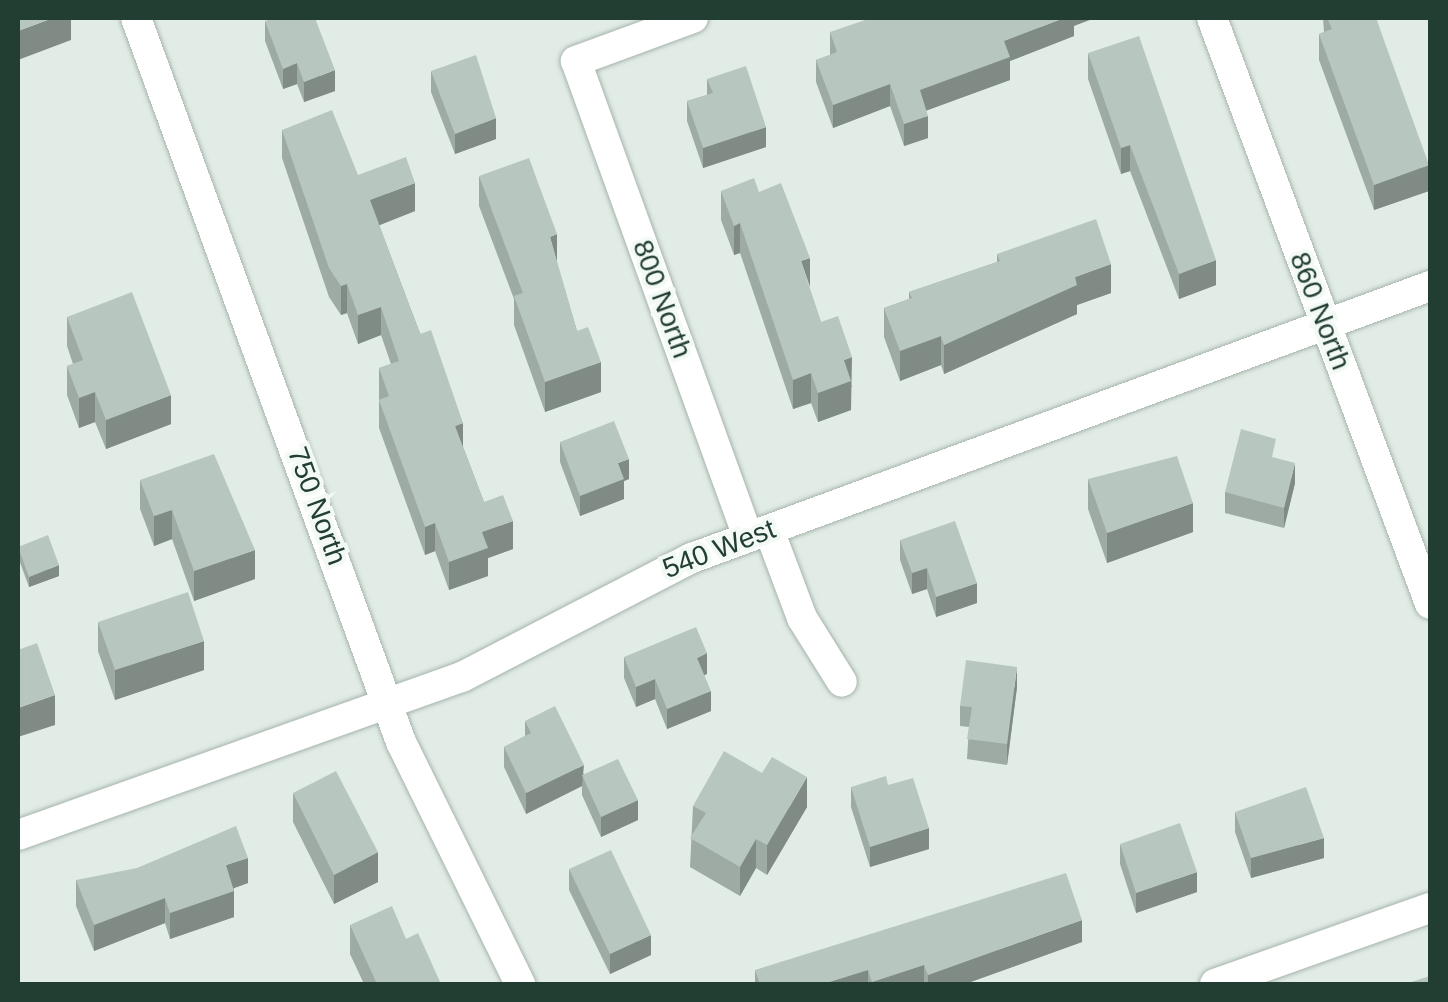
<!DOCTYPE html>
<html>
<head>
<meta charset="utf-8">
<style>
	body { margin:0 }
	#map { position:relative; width:1448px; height:1002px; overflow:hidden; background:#e2ece6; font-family:Helvetica,sans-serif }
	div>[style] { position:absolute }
	.roads { filter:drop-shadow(0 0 2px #a5b4ac) drop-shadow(0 0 2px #a5b4ac) }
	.street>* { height:30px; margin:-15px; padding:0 15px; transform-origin:15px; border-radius:15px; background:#fff }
	.wall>* { inset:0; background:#9daba4 }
	.shaded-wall>* { inset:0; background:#808b86 }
	.building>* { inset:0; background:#b7c7bf }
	span { translate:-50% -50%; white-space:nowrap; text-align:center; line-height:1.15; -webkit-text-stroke:8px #f3f9f5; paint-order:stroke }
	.street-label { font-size:28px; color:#223e32 }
	.frame { position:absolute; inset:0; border:20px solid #223e32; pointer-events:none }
</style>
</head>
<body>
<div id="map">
	<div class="roads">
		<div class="street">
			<i style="left:136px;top:18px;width:771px;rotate:69.9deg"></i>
			<i style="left:401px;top:742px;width:270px;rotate:63.8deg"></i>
			<i style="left:693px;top:18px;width:125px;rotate:159.8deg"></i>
			<i style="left:576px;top:61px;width:506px;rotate:70.13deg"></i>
			<i style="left:1212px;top:18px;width:625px;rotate:69.59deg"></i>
			<i style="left:769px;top:530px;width:94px;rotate:69.4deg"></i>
			<i style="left:802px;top:618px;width:75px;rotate:58deg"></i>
			<i style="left:18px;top:835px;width:471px;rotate:-19.6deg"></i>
			<i style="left:462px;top:677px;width:259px;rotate:-27.4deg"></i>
			<i style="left:692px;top:558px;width:787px;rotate:-20.23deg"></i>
			<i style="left:1215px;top:984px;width:228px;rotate:-19.5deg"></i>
		</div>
	</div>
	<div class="wall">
		<i style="clip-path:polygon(1323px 18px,1376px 18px,1429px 191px,1374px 210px,1319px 60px,1319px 34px,1324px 32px)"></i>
		<i style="clip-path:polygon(265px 21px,335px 91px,304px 102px,297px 84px,283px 89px,265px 41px)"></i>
		<i style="clip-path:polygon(1074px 26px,1074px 36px,1010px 61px,1010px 80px,926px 110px,928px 138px,904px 146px,890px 106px,833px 128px,816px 82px,816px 60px,830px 55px,830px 32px)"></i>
		<i style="clip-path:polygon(1088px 53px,1216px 285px,1179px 299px,1130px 171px,1121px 174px,1088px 79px)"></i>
		<i style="clip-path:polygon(431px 71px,496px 139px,455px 154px,431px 92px)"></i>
		<i style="clip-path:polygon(707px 79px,766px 147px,703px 168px,687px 121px,687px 101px,707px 95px)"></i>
		<i style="clip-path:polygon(282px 130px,415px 211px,379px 225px,484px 502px,513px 549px,488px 558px,488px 576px,449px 590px,435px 551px,425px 555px,379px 428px,379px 368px,391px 364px,381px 335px,358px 344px,347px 313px,341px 315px,329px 297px,282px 158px)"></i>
		<i style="clip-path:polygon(479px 176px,557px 263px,577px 331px,601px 392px,545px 412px,514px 325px,514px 299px,479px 206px)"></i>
		<i style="clip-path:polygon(721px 191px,759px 192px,809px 287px,821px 322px,852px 387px,851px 387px,851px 410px,818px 422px,811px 403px,793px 409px,740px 253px,734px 255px,721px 220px)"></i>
		<i style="clip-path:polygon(997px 254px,1111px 293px,1077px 305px,1077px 314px,944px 374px,941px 365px,900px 381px,884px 337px,884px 308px,909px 299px,909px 292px,997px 262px)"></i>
		<i style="clip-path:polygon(67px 317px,171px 424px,106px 449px,95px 422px,79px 428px,67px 395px,67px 366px,73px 364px,67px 346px)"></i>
		<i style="clip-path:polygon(560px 442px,629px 479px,624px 481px,624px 499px,580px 516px,560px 462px)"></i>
		<i style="clip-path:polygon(1276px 458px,1295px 483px,1284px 528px,1225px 513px,1225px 492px)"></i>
		<i style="clip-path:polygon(1088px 479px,1193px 532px,1107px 563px,1088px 509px)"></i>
		<i style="clip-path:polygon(140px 480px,255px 579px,194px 601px,172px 539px,154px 546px,140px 509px)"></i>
		<i style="clip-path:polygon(900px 540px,977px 603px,936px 617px,927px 589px,912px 594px,900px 560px)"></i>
		<i style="clip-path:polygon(18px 547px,59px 576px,29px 587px,18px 557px)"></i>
		<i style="clip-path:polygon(98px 622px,204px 670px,115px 700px,98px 651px)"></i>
		<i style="clip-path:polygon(624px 657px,707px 674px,704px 675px,711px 711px,667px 729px,655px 699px,636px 707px,624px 678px)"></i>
		<i style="clip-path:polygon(1017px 687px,1007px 765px,967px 759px,969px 727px,960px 726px,960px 706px)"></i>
		<i style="clip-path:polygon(525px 721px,584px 774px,638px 820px,601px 837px,582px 795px,582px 786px,526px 814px,504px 767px,504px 747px,525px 736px)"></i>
		<i style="clip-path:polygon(888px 785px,929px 849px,870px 867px,851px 807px,851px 787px)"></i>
		<i style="clip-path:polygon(293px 793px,378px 882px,334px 904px,293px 822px)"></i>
		<i style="clip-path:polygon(693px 806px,807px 807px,767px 875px,756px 868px,740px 896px,690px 867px)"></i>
		<i style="clip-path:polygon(1235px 812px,1324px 858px,1251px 878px,1235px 832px)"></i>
		<i style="clip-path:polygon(1120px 844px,1197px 892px,1136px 913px,1120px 864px)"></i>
		<i style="clip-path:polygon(569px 869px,651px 955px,610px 974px,569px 890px)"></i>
		<i style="clip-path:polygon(76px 880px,248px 883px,234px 888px,234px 917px,170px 939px,165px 923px,94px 951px,76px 906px)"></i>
		<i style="clip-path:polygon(350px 925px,406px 939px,441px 984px,364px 984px,350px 954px)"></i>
		<i style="clip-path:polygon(1082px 942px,965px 984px,755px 984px,755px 970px)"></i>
	</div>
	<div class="shaded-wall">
		<i style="clip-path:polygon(53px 18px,71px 18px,71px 40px,18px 60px,18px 31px)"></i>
		<i style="clip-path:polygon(1064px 18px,1095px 18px,1074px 26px,1074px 36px,1010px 61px,1010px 80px,920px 113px,920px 90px,1004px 41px)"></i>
		<i style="clip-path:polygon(297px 63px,297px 84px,283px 89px,283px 69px)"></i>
		<i style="clip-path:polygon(335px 70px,335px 91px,304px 102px,304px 82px)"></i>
		<i style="clip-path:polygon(890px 84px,890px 106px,833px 128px,833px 105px)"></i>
		<i style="clip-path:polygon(928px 116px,928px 138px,904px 146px,904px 124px)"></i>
		<i style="clip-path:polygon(496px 118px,496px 139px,455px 154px,455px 134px)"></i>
		<i style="clip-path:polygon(766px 127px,766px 147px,703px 168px,703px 148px)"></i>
		<i style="clip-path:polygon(1130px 145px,1130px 171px,1121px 174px,1121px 148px)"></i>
		<i style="clip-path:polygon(1429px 165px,1429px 191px,1374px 210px,1374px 185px)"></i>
		<i style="clip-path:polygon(415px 183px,415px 211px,370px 229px,370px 200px)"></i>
		<i style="clip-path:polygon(740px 223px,740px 253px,734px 255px,734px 226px)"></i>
		<i style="clip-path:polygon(557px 234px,557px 263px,550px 237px)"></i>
		<i style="clip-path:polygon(810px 258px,810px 287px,801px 261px)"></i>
		<i style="clip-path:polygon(1216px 260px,1216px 285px,1179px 299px,1179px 274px)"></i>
		<i style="clip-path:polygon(1111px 264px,1111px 293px,1077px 305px,1077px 314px,944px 374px,944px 345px,1075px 277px)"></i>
		<i style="clip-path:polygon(347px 284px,347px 313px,341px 315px,341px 286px)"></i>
		<i style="clip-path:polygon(381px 307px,381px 335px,358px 344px,358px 315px)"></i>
		<i style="clip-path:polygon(941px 336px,941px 365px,900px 381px,900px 351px)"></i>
		<i style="clip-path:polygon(852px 357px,851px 410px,818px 422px,818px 393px,844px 360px)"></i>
		<i style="clip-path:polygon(601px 362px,601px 392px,545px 412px,545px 382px)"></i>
		<i style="clip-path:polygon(811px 373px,811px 403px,793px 409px,793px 380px)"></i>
		<i style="clip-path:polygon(95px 392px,95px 422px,79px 428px,79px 398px)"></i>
		<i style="clip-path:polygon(171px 395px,171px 424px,106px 449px,106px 420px)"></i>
		<i style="clip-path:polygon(463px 423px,463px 451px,455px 426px)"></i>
		<i style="clip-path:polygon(629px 459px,629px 479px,624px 481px,624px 499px,580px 516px,580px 496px,618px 463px)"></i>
		<i style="clip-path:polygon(1295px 463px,1295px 483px,1284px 528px,1284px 508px)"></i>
		<i style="clip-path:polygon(1193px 503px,1193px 532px,1107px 563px,1107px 533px)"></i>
		<i style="clip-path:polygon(172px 510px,172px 539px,154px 546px,154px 516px)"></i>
		<i style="clip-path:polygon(513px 521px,513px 549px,488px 558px,488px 576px,449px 590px,449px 562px,482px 532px)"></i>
		<i style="clip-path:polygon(435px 523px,435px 551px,425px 555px,425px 527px)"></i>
		<i style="clip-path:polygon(255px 550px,255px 579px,194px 601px,194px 571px)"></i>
		<i style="clip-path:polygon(59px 565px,59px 576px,29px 587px,29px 577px)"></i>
		<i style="clip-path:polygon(927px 568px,927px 589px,912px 594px,912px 573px)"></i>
		<i style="clip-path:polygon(977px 583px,977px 603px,936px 617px,936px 597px)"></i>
		<i style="clip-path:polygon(204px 641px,204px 670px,115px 700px,115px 670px)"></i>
		<i style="clip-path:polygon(707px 653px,707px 674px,697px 678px,697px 658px)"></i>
		<i style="clip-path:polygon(1017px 667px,1017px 687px,1007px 765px,1007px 744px)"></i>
		<i style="clip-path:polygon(655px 679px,655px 699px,636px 707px,636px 687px)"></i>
		<i style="clip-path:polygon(711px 691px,711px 711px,667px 729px,667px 709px)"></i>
		<i style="clip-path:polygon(55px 695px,55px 725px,18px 737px,18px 708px)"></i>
		<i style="clip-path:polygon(584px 765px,582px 786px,526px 814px,526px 793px)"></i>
		<i style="clip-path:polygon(807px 777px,807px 807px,767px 875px,767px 845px)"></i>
		<i style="clip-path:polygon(638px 800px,638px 820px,601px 837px,601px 817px)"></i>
		<i style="clip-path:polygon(929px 828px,929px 849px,870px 867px,870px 847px)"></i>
		<i style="clip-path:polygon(1324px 838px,1324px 858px,1251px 878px,1251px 858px)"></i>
		<i style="clip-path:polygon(756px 839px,756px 868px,740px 896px,740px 867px)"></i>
		<i style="clip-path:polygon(378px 852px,378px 882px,334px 904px,334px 875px)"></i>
		<i style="clip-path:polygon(248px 858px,248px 883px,226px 891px,226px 865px)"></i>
		<i style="clip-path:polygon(1197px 872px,1197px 892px,1136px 913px,1136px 893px)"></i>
		<i style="clip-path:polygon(234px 891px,234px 917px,170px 939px,170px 913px)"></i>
		<i style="clip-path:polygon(165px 898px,165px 923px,94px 951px,94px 925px)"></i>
		<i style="clip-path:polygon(1082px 920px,1082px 942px,965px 984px,928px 984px,928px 975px)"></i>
		<i style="clip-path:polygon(651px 935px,651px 955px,610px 974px,610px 954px)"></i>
		<i style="clip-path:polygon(924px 965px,924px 984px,872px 984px,872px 982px)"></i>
		<i style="clip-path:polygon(868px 970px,868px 984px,823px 984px)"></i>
	</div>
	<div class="building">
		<i style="clip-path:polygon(18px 18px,53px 18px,18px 31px)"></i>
		<i style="clip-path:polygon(274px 18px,315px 18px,335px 70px,304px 82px,297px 63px,283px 69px,265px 21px)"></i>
		<i style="clip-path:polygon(871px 18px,1064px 18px,1004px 41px,1010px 57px,920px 90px,928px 116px,904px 124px,890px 84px,833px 105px,816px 60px,837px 52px,830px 32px)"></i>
		<i style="clip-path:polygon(1327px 18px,1376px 18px,1429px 165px,1374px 185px,1319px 34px,1332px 29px)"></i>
		<i style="clip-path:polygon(1139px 36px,1216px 260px,1179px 274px,1130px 145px,1121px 148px,1088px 53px)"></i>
		<i style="clip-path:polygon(476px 55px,496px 118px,455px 134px,431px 71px)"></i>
		<i style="clip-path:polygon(746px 66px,766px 127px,703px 148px,687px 101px,713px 93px,707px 79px)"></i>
		<i style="clip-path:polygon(332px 110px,358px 175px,406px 157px,415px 183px,370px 200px,420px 334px,431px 330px,463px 423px,455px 426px,484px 502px,503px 495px,513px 521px,482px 532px,488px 548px,449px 562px,435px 523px,425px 527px,379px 400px,389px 396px,379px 368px,399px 361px,381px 307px,358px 315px,347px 284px,341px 286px,329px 268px,282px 130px)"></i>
		<i style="clip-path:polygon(529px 158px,557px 234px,550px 237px,577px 331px,588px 327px,601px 362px,545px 382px,514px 296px,523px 293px,479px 176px)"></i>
		<i style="clip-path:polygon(754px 178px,759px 192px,781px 183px,810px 258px,801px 261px,821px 322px,838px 316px,852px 357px,844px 360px,851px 381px,818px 393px,811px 373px,793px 380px,740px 223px,734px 226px,721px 191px)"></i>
		<i style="clip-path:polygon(1096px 219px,1111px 264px,1075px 277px,1077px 285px,944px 345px,941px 336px,900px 351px,884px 308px,912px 298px,909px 292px,1000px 261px,997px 254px)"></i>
		<i style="clip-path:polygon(132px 292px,171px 395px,106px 420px,95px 392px,79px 398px,67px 366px,83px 360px,67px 317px)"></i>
		<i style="clip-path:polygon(614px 421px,629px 459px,618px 463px,624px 479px,580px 496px,560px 442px)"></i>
		<i style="clip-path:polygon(1241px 429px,1276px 439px,1272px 457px,1295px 463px,1284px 508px,1225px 492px)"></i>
		<i style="clip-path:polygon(214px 454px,255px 550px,194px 571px,172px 510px,154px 516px,140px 480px)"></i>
		<i style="clip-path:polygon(1177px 456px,1193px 503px,1107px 533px,1088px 479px)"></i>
		<i style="clip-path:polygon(955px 521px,977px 583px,936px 597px,927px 568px,912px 573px,900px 540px)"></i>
		<i style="clip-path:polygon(48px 535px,59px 565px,29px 577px,18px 547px)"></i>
		<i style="clip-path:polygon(188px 592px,204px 641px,115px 670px,98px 622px)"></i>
		<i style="clip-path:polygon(696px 627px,707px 653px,697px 658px,711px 691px,667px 709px,655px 679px,636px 687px,624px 657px)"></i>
		<i style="clip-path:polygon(37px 643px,55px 695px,18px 708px,18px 650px)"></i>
		<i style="clip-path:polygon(966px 660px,1017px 667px,1007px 744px,967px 739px,972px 707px,960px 706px)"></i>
		<i style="clip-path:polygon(555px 706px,584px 765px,526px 793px,504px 747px,531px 733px,525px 721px)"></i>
		<i style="clip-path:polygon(724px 751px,762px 773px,772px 757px,807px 777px,767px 845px,756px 839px,740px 867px,690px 838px,706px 813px,693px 806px)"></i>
		<i style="clip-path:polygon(618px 759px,638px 800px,601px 817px,582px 775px)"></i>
		<i style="clip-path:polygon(336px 771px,378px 852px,334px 875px,293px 793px)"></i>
		<i style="clip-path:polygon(886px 776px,888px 785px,913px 778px,929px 828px,870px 847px,851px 787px)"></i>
		<i style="clip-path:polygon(1306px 787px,1324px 838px,1251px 858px,1235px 812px)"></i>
		<i style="clip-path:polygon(1180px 823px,1197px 872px,1136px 893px,1120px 844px)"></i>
		<i style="clip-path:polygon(236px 826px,248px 858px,226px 865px,234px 891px,170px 913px,165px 898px,94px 925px,76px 880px,137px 868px)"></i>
		<i style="clip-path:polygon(611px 850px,651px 935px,610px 954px,569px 869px)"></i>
		<i style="clip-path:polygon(1066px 873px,1082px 920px,928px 975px,924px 965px,872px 982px,868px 970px,823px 984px,760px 984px,755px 970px)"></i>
		<i style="clip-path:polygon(392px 906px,406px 939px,418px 933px,441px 984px,377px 984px,350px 925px)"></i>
		<i style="clip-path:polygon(1430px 976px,1430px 984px,1405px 984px)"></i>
	</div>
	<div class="street-label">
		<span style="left:662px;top:299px;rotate:70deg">800 North</span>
		<span style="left:1320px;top:311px;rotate:69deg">860 North</span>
		<span style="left:317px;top:506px;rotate:70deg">750 North</span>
		<span style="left:719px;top:549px;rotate:-21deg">540 West</span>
	</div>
	<div class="frame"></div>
</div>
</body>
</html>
